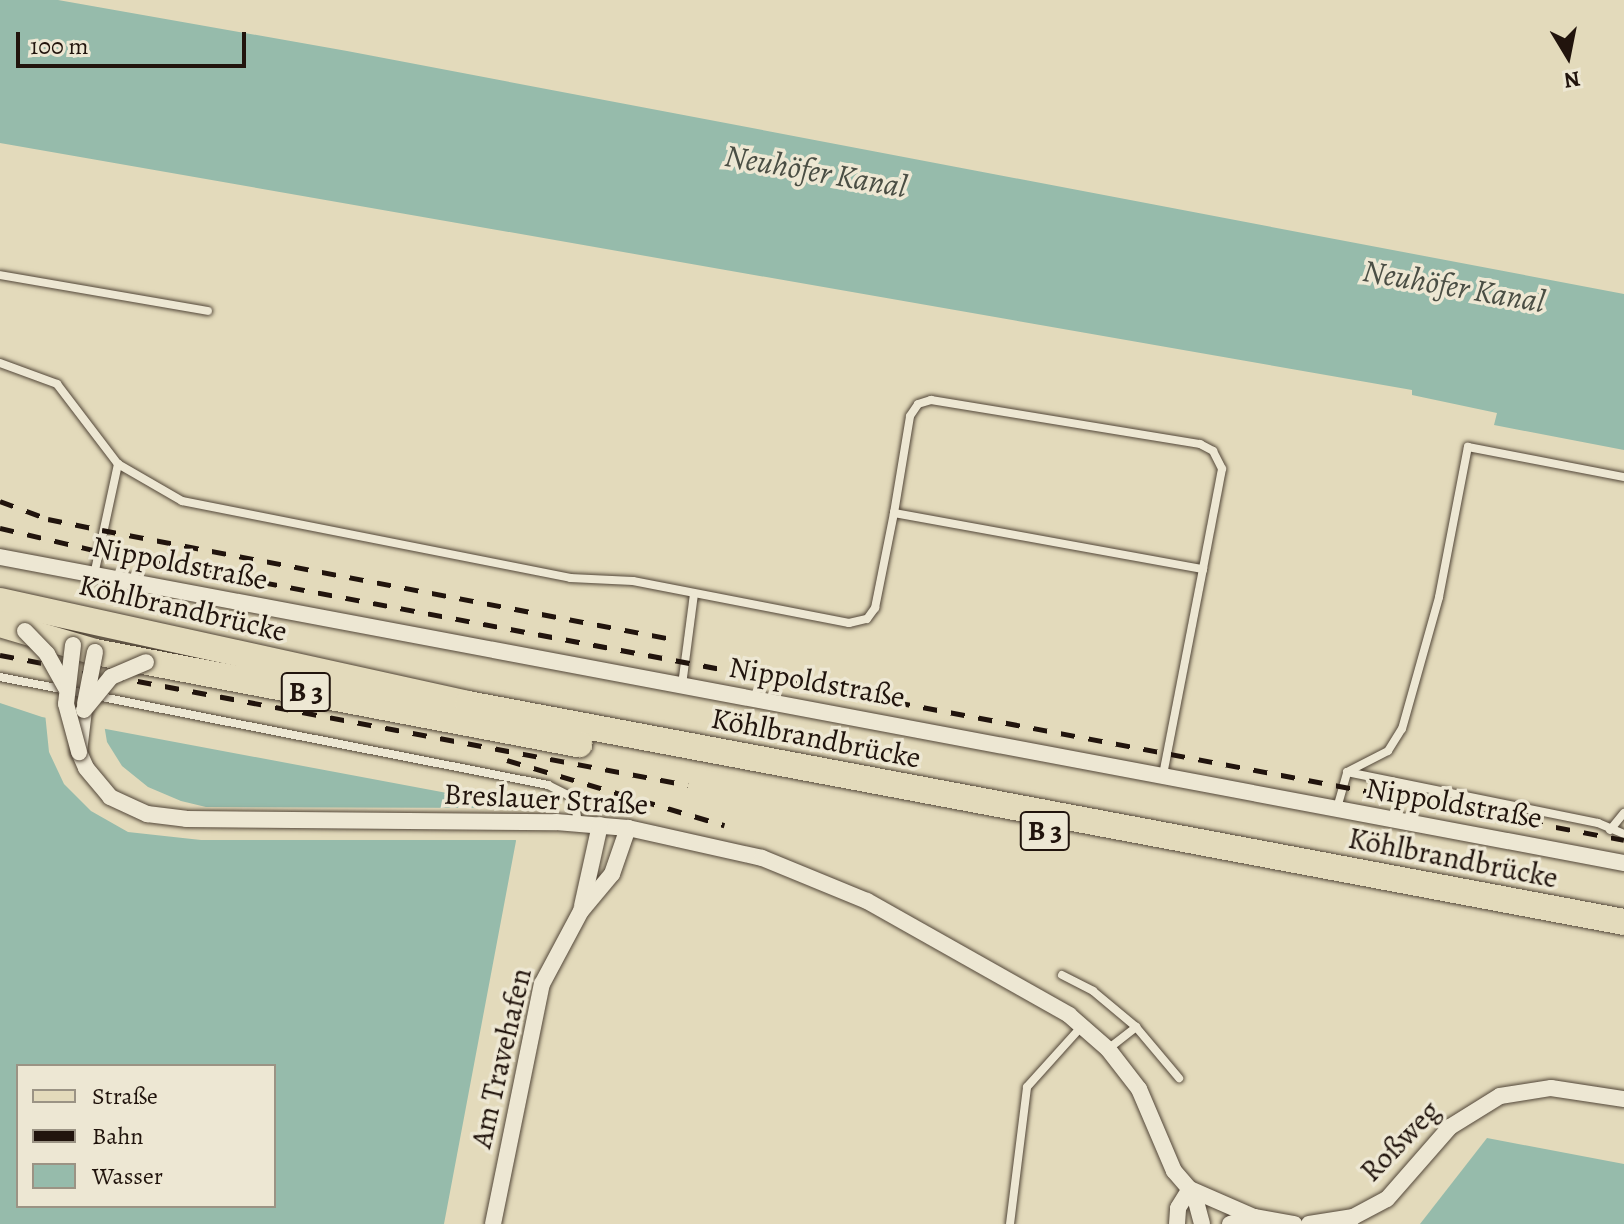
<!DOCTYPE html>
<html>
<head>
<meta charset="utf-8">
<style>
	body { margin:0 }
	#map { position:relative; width:1624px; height:1224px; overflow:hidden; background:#e3dabb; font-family:Alegreya,serif }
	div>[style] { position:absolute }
	.water>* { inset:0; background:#96bbab }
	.pier>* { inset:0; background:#e3dabb }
	.roads { filter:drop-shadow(0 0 2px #524638) drop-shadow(0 0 2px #524638) }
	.lane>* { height:8px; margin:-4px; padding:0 4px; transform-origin:4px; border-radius:4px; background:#ede7d3 }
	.street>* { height:16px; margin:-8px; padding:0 8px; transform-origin:8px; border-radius:8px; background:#ede7d3 }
	.primary>* { height:26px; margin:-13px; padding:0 13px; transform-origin:13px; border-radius:13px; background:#e3dabb }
	.rail>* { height:5px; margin-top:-2.5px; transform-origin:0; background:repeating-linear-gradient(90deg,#21140d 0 14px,transparent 0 28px) }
	.bridges { filter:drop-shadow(0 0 2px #524638) drop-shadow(0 0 2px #524638) }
	.street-bridge>* { height:16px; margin:-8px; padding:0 8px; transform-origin:8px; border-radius:8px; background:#ede7d3 }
	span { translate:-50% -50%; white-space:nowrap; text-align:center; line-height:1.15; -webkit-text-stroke:7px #ede7d3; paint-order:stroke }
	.shield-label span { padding:2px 6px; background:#ede7d3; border:2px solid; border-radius:6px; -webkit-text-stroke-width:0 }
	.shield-label { font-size:28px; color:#21140d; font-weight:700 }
	.street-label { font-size:30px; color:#21140d }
	.water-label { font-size:32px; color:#4a4e44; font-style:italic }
	.legend { position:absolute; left:16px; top:1064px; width:260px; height:144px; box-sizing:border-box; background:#ede7d3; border:2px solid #9b9384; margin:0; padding:10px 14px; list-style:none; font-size:24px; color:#21140d }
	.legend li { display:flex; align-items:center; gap:16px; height:40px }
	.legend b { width:40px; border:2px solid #9b9384 }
	.north { position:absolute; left:1528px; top:16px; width:80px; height:80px; -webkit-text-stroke:6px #ede7d3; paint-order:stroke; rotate:170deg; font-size:22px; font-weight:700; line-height:32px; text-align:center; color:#21140d }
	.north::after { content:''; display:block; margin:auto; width:28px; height:36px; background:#21140d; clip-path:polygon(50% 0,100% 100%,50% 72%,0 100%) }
	.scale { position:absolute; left:16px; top:32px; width:230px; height:36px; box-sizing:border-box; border:4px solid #21140d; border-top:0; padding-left:10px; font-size:24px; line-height:28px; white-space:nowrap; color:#21140d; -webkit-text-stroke:6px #ede7d3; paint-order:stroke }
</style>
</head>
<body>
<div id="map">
	<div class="water">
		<i style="clip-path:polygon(0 0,58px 0,347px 51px,1624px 294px,1624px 450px,1494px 425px,1497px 413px,1412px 395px,1412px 390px,0 143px)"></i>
		<i style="clip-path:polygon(evenodd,0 703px,42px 717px,495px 802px,511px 815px,516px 841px,444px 1224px,0 1224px,0 703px,18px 1066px,274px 1066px,274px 1206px,18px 1206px,18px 1066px)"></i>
		<i style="clip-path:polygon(1487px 1138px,1624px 1164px,1624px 1224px,1420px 1224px)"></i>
	</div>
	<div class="pier">
		<i style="clip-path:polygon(45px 713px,104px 724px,107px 742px,122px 766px,148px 787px,181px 801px,206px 807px,508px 808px,520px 840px,201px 840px,128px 832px,91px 811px,64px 784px,49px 752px)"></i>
	</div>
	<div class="roads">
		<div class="lane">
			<i style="left:0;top:275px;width:211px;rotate:9.8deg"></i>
			<i style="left:0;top:363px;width:61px;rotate:20.2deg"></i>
			<i style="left:57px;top:384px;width:101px;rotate:52.7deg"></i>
			<i style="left:118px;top:464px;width:74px;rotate:30deg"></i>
			<i style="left:182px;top:501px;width:396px;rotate:11.2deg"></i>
			<i style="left:570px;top:578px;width:63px;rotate:2.7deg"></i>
			<i style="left:633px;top:581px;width:220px;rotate:11deg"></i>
			<i style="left:849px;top:623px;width:18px;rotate:-13deg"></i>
			<i style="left:867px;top:619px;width:14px;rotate:-54deg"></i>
			<i style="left:875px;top:608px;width:97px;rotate:-78.7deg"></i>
			<i style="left:894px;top:513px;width:314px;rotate:10.3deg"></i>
			<i style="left:1203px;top:569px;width:209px;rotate:101deg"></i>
			<i style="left:894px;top:513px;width:98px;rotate:-80.6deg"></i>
			<i style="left:910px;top:416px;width:14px;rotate:-56deg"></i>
			<i style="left:918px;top:404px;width:14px;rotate:-17deg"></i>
			<i style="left:931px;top:400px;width:273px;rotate:9.3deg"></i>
			<i style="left:1200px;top:444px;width:15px;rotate:28deg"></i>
			<i style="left:1213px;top:451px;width:20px;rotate:63deg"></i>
			<i style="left:1222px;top:469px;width:102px;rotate:100.8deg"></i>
			<i style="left:94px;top:575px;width:114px;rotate:-77.8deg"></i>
			<i style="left:0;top:677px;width:559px;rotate:11.15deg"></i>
			<i style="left:548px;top:785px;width:29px;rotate:27deg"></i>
			<i style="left:574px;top:798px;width:25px;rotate:81deg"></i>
			<i style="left:682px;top:685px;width:92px;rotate:-82.5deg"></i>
			<i style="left:1347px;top:772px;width:256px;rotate:11.5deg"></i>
			<i style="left:1598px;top:823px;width:28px;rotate:23deg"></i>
			<i style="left:1337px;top:808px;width:37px;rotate:-74deg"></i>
			<i style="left:1347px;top:772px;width:46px;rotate:-27.1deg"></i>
			<i style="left:1388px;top:751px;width:26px;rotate:-58deg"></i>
			<i style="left:1402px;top:729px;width:137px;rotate:-74.3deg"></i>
			<i style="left:1439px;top:597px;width:153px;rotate:-79.1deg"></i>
			<i style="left:1468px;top:447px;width:159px;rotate:10.9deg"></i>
			<i style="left:1610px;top:830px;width:22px;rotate:-51deg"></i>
			<i style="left:1062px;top:975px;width:35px;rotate:27deg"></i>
			<i style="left:1093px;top:991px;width:56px;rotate:39.9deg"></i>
			<i style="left:1108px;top:1049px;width:36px;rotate:-38deg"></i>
			<i style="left:1136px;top:1027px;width:67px;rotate:49.9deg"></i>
			<i style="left:1010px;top:1224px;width:138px;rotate:-82.9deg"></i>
			<i style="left:1027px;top:1087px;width:82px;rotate:-48deg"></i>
		</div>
		<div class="street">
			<i style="left:0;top:557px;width:1653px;rotate:10.67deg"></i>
			<i style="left:84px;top:710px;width:42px;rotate:96.8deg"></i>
			<i style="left:79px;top:752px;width:17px;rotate:66deg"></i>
			<i style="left:86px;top:768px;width:38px;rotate:50deg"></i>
			<i style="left:110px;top:797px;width:41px;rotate:24.7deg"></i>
			<i style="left:147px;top:814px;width:39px;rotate:7deg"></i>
			<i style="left:186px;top:819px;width:370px;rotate:0.5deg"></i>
			<i style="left:556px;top:822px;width:72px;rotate:4.8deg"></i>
			<i style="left:628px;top:828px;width:137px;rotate:12.6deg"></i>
			<i style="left:762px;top:858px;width:113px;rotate:22.3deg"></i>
			<i style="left:867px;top:901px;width:232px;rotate:29.4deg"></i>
			<i style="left:1069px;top:1015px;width:52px;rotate:41.1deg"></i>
			<i style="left:1108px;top:1049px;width:51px;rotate:52.2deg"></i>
			<i style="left:1139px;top:1089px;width:89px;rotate:66.9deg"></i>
			<i style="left:1174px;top:1171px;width:30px;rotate:49deg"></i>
			<i style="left:1194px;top:1194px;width:31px;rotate:75deg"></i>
			<i style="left:582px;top:906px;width:83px;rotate:-77.5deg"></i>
			<i style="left:1190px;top:1189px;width:70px;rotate:23.6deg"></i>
			<i style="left:1254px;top:1217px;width:41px;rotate:9.9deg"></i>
			<i style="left:493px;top:1224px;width:245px;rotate:-78.5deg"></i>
			<i style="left:542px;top:984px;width:83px;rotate:-61.9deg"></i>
			<i style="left:581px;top:911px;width:48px;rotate:-50deg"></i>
			<i style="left:612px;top:874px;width:49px;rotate:-70.8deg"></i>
			<i style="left:1177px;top:1224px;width:16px;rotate:-86deg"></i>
			<i style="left:1178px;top:1208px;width:22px;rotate:-58deg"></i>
			<i style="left:1230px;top:1224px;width:25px;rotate:-16deg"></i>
			<i style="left:1309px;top:1224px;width:45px;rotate:-9deg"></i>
			<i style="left:1353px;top:1217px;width:38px;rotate:-28deg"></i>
			<i style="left:1387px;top:1199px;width:96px;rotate:-48.8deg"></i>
			<i style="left:1450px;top:1127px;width:59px;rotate:-31.8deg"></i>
			<i style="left:1500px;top:1096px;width:52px;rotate:-8.9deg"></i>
			<i style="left:1551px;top:1088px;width:74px;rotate:8.6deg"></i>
		</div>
		<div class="primary">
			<i style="left:0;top:601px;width:479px;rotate:12.4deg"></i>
			<i style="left:468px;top:704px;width:1176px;rotate:10.68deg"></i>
			<i style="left:0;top:624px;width:99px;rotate:16.4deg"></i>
			<i style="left:95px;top:652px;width:493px;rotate:10.8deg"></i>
		</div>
	</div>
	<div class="rail">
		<i style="left:0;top:501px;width:51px;rotate:20.6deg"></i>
		<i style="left:48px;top:519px;width:55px;rotate:11.5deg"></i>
		<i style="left:102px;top:530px;width:585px;rotate:10.83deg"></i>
		<i style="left:0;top:528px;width:101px;rotate:13.2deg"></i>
		<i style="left:98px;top:551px;width:1553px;rotate:10.72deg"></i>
		<i style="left:0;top:655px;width:700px;rotate:10.7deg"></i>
		<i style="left:507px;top:760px;width:227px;rotate:16.7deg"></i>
	</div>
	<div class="bridges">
		<div class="street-bridge">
			<i style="left:25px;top:631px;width:32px;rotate:46deg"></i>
			<i style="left:47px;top:654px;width:38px;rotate:61deg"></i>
			<i style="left:73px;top:645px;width:59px;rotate:96.8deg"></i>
			<i style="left:66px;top:704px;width:50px;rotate:74.8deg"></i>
			<i style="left:85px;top:704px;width:53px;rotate:-79.1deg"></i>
			<i style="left:84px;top:710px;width:43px;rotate:-50.7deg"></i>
			<i style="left:111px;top:677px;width:38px;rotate:-23deg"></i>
		</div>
	</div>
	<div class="shield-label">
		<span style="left:306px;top:692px">B 3</span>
		<span style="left:1045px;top:831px">B 3</span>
	</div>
	<div class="street-label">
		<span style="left:180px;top:563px;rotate:11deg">Nippoldstraße</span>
		<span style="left:183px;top:608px;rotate:13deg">Köhlbrandbrücke</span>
		<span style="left:817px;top:682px;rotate:10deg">Nippoldstraße</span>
		<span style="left:816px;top:738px;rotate:11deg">Köhlbrandbrücke</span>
		<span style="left:546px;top:799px;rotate:3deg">Breslauer Straße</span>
		<span style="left:1454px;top:803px;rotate:10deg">Nippoldstraße</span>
		<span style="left:1453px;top:858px;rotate:11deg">Köhlbrandbrücke</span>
		<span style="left:501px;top:1058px;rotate:-77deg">Am Travehafen</span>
		<span style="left:1400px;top:1141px;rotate:-46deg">Roßweg</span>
	</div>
	<div class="water-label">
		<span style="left:816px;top:171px;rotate:10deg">Neuhöfer Kanal</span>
		<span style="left:1454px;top:286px;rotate:10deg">Neuhöfer Kanal</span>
	</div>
	<ul class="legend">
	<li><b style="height:10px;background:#e3dabb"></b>Straße</li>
	<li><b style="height:10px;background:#21140d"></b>Bahn</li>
	<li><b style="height:22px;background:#96bbab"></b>Wasser</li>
	</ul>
	<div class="north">N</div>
	<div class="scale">100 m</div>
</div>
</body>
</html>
